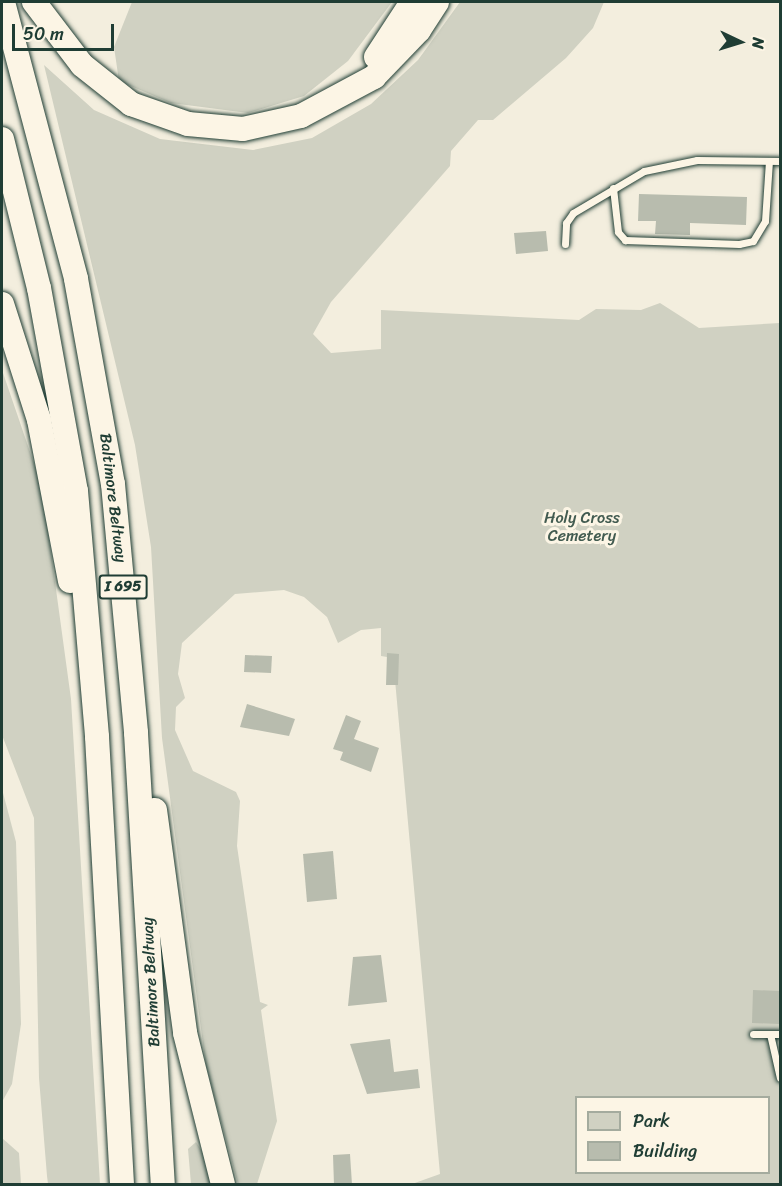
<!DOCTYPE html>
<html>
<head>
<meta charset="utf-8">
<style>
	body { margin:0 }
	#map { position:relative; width:782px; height:1186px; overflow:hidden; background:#f3eede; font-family:Sriracha,sans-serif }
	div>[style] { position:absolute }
	.green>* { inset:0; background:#d0d1c2 }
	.building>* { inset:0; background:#b8bcae }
	.roads { filter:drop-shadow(0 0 2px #1f3d34) drop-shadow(0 0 2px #1f3d34) }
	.service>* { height:7px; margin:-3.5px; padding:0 3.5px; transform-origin:3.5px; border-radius:3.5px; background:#fcf5e5 }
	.motorway>* { height:24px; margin:-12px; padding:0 12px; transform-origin:12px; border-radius:12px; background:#fcf5e5 }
	span { translate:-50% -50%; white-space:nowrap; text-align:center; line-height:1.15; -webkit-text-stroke:6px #fcf5e5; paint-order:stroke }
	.shield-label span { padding:2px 4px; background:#fcf5e5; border:2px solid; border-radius:4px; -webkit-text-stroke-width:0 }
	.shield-label { font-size:15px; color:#1f3d34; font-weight:700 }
	.street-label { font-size:16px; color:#1f3d34 }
	.park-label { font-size:16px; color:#425b50 }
	.frame { position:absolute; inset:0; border:3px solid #1f3d34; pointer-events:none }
	.legend { position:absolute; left:575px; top:1096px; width:195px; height:78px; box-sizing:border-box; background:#fcf5e5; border:2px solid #a4ab9e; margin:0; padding:8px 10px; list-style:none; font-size:18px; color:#1f3d34 }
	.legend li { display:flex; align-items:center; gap:12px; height:30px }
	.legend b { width:30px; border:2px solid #a4ab9e }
	.north { position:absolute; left:710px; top:12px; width:60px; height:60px; -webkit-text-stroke:4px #fcf5e5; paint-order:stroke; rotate:94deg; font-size:16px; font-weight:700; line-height:24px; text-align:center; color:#1f3d34 }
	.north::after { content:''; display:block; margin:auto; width:21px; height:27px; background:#1f3d34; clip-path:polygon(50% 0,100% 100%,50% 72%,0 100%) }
	.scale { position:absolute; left:12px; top:24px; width:102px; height:27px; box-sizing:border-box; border:3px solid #1f3d34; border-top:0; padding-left:8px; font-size:18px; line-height:21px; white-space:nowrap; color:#1f3d34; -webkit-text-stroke:4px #fcf5e5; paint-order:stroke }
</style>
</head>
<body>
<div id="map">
	<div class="green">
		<i style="clip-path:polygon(132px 2px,392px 2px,348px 61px,304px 96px,248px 113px,171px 103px,119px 81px,114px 47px)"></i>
		<i style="clip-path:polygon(evenodd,460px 2px,604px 2px,593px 28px,566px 58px,493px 120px,478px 120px,451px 151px,450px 166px,331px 302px,313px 334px,331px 353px,381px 349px,381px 310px,579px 320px,596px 309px,641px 310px,660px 303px,699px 328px,780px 323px,780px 1184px,412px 1184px,440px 1174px,393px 658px,381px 656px,381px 628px,361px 630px,338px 643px,327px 617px,304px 597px,284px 590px,235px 594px,182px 643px,178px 674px,185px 698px,176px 707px,175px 730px,193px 771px,236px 792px,240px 801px,237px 846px,260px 1002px,268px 1005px,261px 1010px,277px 1121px,257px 1184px,238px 1184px,206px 1066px,162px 738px,151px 547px,135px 445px,44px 65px,94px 110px,160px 139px,253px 150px,312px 138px,371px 104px,418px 60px,460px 2px,576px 1098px,768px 1098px,768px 1172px,576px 1172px,576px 1098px)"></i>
		<i style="clip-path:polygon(2px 370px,42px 487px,71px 699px,100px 1184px,48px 1184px,47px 1176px,39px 1078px,34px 818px,2px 735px)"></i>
		<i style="clip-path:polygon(2px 789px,16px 842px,21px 1024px,12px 1084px,2px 1102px)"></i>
		<i style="clip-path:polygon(2px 1138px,19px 1153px,21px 1184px,2px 1184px)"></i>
		<i style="clip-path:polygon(196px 1142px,203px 1153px,214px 1184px,191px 1184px,188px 1149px)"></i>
	</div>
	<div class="building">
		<i style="clip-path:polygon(639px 194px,747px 197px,746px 225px,690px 223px,690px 235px,655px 234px,656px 221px,638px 221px)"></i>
		<i style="clip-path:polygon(546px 231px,548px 251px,516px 254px,514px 233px)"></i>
		<i style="clip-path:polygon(387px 653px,399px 654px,398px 685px,386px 685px)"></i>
		<i style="clip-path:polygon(245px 655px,272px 656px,271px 673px,244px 672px)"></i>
		<i style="clip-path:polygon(247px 704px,295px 719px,289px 736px,240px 727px)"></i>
		<i style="clip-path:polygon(346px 715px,361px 721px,354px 739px,379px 748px,371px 772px,340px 760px,343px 752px,333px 749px)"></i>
		<i style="clip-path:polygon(333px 851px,337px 899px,307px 902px,303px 854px)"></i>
		<i style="clip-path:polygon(381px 955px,387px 1002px,348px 1006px,353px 957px)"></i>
		<i style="clip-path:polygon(753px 990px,780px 991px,780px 1024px,752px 1023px)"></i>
		<i style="clip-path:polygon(390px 1039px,394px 1072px,418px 1069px,420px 1088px,367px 1094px,350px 1044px)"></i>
		<i style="clip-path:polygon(350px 1154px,352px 1185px,334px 1185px,333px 1155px)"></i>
	</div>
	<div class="roads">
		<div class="service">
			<i style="left:613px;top:188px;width:44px;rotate:83.5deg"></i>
			<i style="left:618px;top:232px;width:11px;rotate:49deg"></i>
			<i style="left:625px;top:240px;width:114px;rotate:2deg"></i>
			<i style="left:739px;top:244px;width:14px;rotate:-12deg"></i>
			<i style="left:753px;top:241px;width:23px;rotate:-59deg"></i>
			<i style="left:765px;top:221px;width:60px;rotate:-86.2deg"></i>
			<i style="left:565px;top:244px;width:21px;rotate:-87deg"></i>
			<i style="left:566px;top:223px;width:12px;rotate:-55deg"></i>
			<i style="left:573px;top:213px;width:82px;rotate:-30.6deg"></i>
			<i style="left:644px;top:171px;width:54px;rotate:-11.7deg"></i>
			<i style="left:697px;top:160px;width:83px;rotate:0.7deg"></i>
			<i style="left:753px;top:1034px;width:27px"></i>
			<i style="left:770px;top:1034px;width:45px;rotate:77.2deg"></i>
		</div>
		<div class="motorway">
			<i style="left:3px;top:2px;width:286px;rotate:75.2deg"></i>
			<i style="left:76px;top:279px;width:208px;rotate:79.8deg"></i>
			<i style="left:113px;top:484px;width:250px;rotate:84.7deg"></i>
			<i style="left:136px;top:733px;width:452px;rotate:86.6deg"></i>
			<i style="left:34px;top:2px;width:79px;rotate:52.7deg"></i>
			<i style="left:82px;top:65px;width:63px;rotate:38.5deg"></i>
			<i style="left:131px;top:104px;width:60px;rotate:19.3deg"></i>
			<i style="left:188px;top:124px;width:55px;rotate:5.2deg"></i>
			<i style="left:243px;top:129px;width:59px;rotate:-12.6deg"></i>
			<i style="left:301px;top:116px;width:83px;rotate:-28.1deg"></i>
			<i style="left:374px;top:77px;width:65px;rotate:-46.2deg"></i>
			<i style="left:419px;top:30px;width:33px;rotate:-57deg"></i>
			<i style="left:376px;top:57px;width:66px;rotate:-56.8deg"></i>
			<i style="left:2px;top:139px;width:154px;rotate:76.1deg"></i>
			<i style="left:39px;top:288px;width:206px;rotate:79.7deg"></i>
			<i style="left:76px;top:491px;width:247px;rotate:85.1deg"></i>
			<i style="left:97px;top:737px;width:448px;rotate:86.8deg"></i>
			<i style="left:2px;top:304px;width:122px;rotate:72.3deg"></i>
			<i style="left:39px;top:420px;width:164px;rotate:79.1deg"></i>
			<i style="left:155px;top:810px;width:225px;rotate:82.3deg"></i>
			<i style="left:185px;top:1033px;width:156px;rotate:75.9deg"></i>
		</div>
	</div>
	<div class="shield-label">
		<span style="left:123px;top:587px">I 695</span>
	</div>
	<div class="street-label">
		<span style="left:113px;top:498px;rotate:83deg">Baltimore Beltway</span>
		<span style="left:151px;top:982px;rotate:-93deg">Baltimore Beltway</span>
	</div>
	<div class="park-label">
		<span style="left:582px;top:527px">Holy Cross<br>Cemetery</span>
	</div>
	<div class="frame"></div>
	<ul class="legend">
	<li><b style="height:16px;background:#d0d1c2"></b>Park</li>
	<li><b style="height:16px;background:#b8bcae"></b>Building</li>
	</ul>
	<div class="north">N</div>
	<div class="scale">50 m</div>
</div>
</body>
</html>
